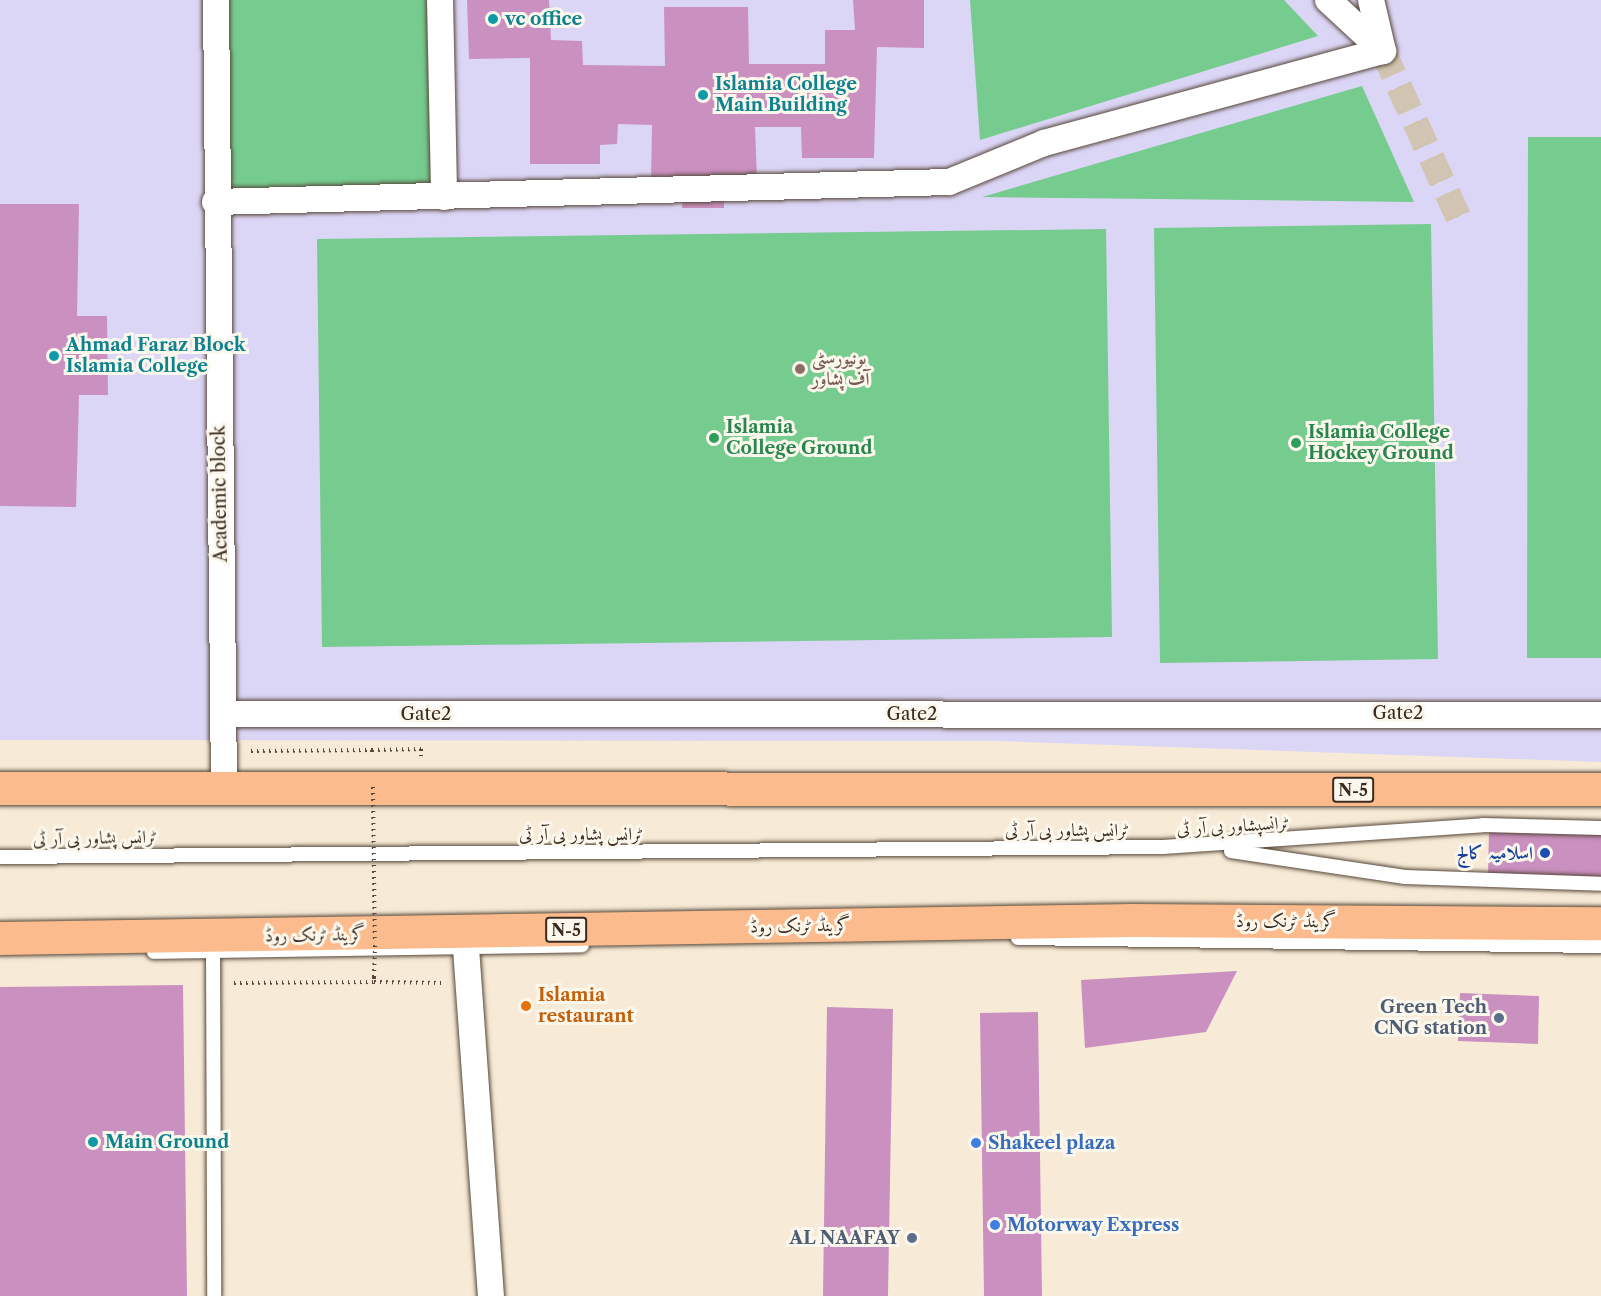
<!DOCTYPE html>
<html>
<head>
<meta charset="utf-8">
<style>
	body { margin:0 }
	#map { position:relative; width:1601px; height:1296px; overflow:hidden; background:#f7ebd7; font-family:"Libre Caslon Text",Amiri,serif }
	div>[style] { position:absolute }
	.built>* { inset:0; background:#dcd6f6 }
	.green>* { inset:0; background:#76cb8e }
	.building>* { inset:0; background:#ca90bf }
	.minor-tunnel>* { height:26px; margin-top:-13px; transform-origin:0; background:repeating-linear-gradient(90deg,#d1c4b2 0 26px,transparent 0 39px) }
	.path>* { height:4px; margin-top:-2px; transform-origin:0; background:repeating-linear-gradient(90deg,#57473a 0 1.5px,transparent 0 6px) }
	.roads { filter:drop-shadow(0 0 2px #57473a) drop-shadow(0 0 2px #57473a) }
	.service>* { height:14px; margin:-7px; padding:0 7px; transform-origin:7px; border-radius:7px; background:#fff }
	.minor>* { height:26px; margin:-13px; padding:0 13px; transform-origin:13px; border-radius:13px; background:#fff }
	.trunk>* { height:33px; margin:-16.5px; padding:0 16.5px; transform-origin:16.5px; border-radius:16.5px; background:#fbbb8c }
	.path-bridge>* { height:4px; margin-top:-2px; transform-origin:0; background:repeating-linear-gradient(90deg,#57473a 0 1.5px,transparent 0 6px) }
	.dots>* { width:16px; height:16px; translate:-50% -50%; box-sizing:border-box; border:3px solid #fbf7ec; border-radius:50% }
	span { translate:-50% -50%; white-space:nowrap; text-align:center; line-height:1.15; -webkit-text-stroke:6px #fbf7ec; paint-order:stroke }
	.shield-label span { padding:2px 4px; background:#fbf7ec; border:2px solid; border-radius:4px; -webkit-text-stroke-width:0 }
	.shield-label { font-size:16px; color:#3b2a1e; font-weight:700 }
	.culture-label { font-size:18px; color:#0d838f; font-weight:700 }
	.left { translate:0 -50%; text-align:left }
	.education-label { font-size:18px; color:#785e54; font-weight:700 }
	.leisure-label { font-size:18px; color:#27864d; font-weight:700 }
	.street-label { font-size:18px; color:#3b2a1e }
	.transit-label { font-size:18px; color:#164399; font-weight:700 }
	.right { translate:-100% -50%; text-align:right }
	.food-label { font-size:18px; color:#c56008; font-weight:700 }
	.service-label { font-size:18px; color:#4e5e75; font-weight:700 }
	.shop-label { font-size:18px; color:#366cbe; font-weight:700 }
</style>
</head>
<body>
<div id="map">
	<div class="built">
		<i style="clip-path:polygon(0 0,1601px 0,1601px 762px,996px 741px,0 740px)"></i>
	</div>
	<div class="green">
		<i style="clip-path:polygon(214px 0,440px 0,443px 197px,216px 201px)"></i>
		<i style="clip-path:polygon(970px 0,1284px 0,1318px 36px,980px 140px)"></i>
		<i style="clip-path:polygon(1362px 86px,1414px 202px,982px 197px)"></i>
		<i style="clip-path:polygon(1528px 137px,1601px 137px,1601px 658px,1527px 658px)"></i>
		<i style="clip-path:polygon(1431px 224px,1438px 659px,1160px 663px,1154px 228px)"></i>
		<i style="clip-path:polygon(1106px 229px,1112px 637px,322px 647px,317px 239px)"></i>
	</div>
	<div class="building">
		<i style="clip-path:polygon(467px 0,549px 0,551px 40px,582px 41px,583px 65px,665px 66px,664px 7px,748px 7px,749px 64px,825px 64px,825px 30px,855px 30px,853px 0,924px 0,924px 48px,877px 47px,874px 158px,802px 158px,801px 127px,755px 127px,757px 179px,724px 179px,724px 208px,682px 208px,684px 180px,651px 180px,652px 125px,618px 124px,617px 144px,600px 145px,600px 164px,530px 164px,530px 58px,469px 59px)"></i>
		<i style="clip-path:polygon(0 204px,79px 204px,77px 316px,107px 316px,108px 395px,79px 395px,76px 507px,0 506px)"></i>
		<i style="clip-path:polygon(1489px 830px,1601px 832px,1601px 877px,1488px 875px)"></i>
		<i style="clip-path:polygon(1237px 971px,1206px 1032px,1085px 1048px,1081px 980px)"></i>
		<i style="clip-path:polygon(183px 985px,187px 1296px,0 1296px,0 987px)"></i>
		<i style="clip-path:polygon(1460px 993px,1539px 996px,1538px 1044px,1458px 1041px)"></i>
		<i style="clip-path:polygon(827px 1007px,893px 1009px,888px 1296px,823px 1296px)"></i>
		<i style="clip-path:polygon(1038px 1012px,1042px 1296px,984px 1296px,980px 1013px)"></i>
	</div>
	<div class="minor-tunnel">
		<i style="left:1383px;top:51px;width:193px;rotate:65.6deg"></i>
	</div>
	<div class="path">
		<i style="left:372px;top:750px;width:49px;rotate:-1.2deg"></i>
		<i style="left:421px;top:749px;width:8px;rotate:90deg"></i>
		<i style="left:251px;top:751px;width:121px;rotate:-0.5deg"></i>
		<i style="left:372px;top:750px;width:6px;rotate:90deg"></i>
		<i style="left:374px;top:977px;width:5px;rotate:90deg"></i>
		<i style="left:374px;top:982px;width:67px;rotate:0.9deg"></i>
		<i style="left:234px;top:983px;width:140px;rotate:-0.4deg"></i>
	</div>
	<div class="roads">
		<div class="service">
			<i style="left:1231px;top:851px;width:176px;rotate:8.5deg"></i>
			<i style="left:1405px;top:877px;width:196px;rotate:2deg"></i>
			<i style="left:0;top:857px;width:1163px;rotate:-0.49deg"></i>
			<i style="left:1163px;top:847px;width:321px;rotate:-3.9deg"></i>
			<i style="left:1483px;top:825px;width:118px;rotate:1.5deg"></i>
			<i style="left:1018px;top:938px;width:583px;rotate:0.79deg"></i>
			<i style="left:213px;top:942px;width:354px;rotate:89.8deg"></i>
			<i style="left:154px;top:952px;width:428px;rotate:-0.9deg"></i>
		</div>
		<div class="minor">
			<i style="left:216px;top:0;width:787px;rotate:89.42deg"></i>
			<i style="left:440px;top:0;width:197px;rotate:88.8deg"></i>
			<i style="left:1328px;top:0;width:75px;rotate:42.8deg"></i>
			<i style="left:215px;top:202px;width:734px;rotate:-1.56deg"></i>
			<i style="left:949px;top:182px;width:103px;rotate:-22.3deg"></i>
			<i style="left:1044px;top:143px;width:351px;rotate:-15.2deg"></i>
			<i style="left:1383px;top:51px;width:52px;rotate:-103.2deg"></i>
			<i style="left:223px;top:714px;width:1378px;rotate:0.04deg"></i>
			<i style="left:466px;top:948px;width:349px;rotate:85.9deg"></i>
		</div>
		<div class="trunk">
			<i style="left:0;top:788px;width:1601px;rotate:0.04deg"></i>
			<i style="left:0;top:938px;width:1133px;rotate:-0.91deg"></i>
			<i style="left:1133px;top:920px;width:468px;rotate:0.4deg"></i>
		</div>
	</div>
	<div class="path-bridge">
		<i style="left:373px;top:787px;width:153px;rotate:89.3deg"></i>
		<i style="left:374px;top:977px;width:34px;rotate:-88deg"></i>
	</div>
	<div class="dots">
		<i style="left:493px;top:19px;background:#0f9aa8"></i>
		<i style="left:703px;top:95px;background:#0f9aa8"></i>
		<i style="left:54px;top:356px;background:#0f9aa8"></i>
		<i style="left:800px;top:369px;background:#8d6e63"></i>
		<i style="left:714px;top:438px;background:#2e9e5b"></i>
		<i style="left:1296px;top:443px;background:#2e9e5b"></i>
		<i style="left:1545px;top:853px;background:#1a4fb4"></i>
		<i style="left:526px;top:1006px;background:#e8710a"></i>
		<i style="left:1499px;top:1018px;background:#5c6f8a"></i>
		<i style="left:93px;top:1142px;background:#0f9aa8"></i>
		<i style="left:976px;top:1143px;background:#3f7fe0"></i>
		<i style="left:995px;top:1225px;background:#3f7fe0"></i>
		<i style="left:912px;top:1238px;background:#5c6f8a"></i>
	</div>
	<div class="shield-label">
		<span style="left:1353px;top:790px">N-5</span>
		<span style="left:566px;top:930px">N-5</span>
	</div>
	<div class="culture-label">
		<span class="left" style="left:505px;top:19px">vc office</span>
		<span class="left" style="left:715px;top:95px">Islamia College<br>Main Building</span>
		<span class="left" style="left:66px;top:356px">Ahmad Faraz Block<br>Islamia College</span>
		<span class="left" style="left:105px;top:1142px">Main Ground</span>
	</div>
	<div class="education-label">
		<span class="left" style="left:812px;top:369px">یونیورسٹی<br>آف پشاور</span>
	</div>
	<div class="leisure-label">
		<span class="left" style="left:726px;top:438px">Islamia<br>College Ground</span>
		<span class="left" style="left:1308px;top:443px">Islamia College<br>Hockey Ground</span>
	</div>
	<div class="street-label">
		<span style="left:220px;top:494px;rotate:-91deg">Academic block</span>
		<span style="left:1398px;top:713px">Gate2</span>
		<span style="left:426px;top:714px">Gate2</span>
		<span style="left:912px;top:714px">Gate2</span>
		<span style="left:1233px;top:826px;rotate:-3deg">ٹرانسپشاور بی آر ٹی</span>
		<span style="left:1067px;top:830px">ٹرانس پشاور بی آر ٹی</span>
		<span style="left:581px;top:834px">ٹرانس پشاور بی آر ٹی</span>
		<span style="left:95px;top:838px;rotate:-1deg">ٹرانس پشاور بی آر ٹی</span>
		<span style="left:1286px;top:921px">گرینڈ ٹرنک روڈ</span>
		<span style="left:800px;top:926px;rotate:-1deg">گرینڈ ٹرنک روڈ</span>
		<span style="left:315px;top:935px;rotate:-1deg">گرینڈ ٹرنک روڈ</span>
	</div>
	<div class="transit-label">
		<span class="right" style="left:1533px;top:853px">اسلامیہ کالج</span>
	</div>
	<div class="food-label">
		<span class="left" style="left:538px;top:1006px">Islamia<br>restaurant</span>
	</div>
	<div class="service-label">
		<span class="right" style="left:1487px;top:1018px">Green Tech<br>CNG station</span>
		<span class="right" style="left:900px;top:1238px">AL NAAFAY</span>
	</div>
	<div class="shop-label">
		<span class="left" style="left:988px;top:1143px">Shakeel plaza</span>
		<span class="left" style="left:1007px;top:1225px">Motorway Express</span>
	</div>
</div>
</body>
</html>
